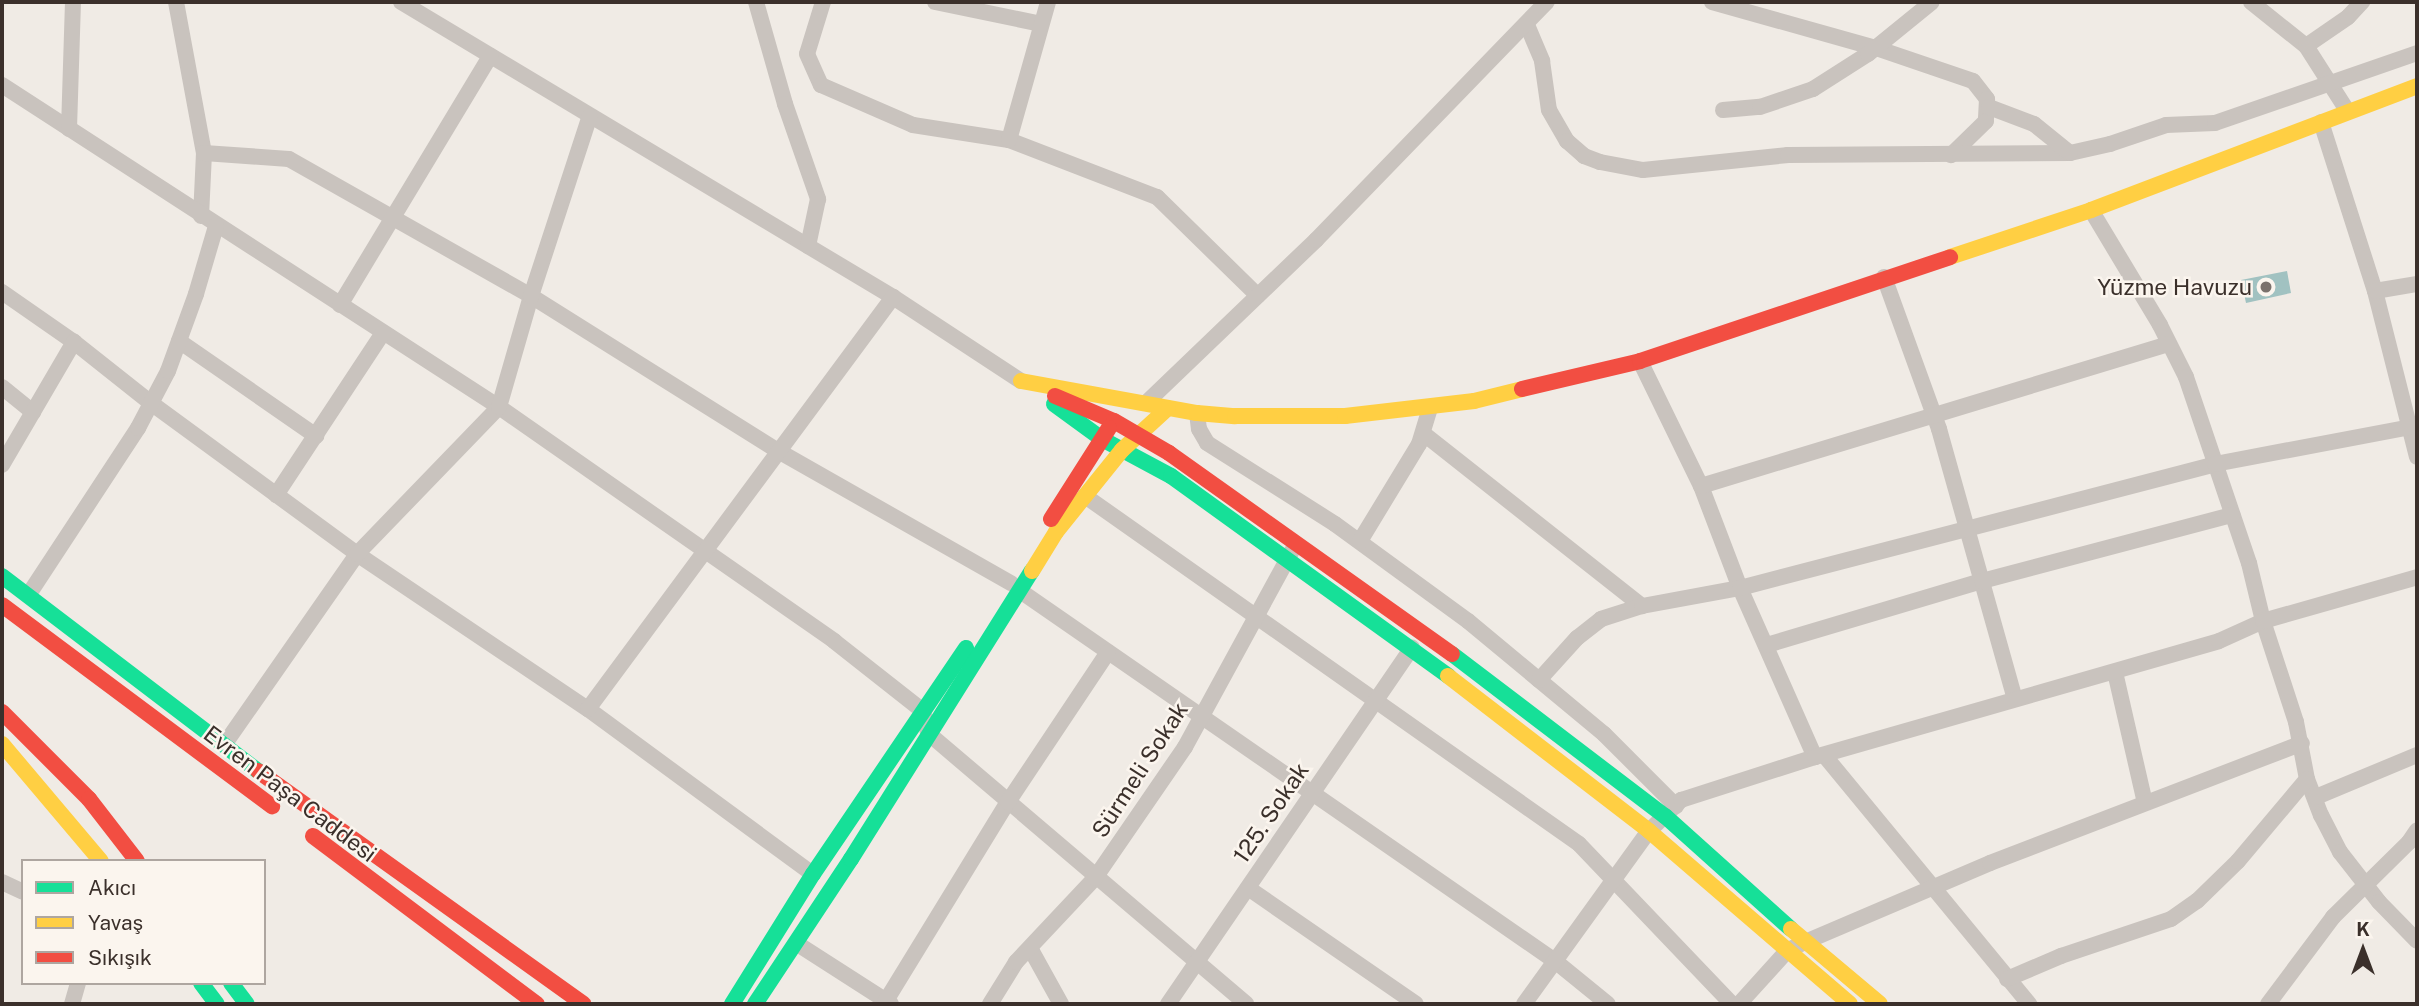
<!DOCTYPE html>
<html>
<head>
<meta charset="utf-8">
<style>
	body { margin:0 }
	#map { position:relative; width:2419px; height:1006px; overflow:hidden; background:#f0ebe5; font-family:"Public Sans",sans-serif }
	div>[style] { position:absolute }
	.water>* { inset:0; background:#a1c2c1 }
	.street>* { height:16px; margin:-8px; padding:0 8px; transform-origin:8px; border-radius:8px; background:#c9c3be }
	.fast>* { height:16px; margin:-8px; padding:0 8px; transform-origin:8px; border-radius:8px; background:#16e098 }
	.slow>* { height:16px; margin:-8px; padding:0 8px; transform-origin:8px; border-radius:8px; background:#ffcf43 }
	.jam>* { height:16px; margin:-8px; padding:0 8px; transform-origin:8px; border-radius:8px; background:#f24e42 }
	.dots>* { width:19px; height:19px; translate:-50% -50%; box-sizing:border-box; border:4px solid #fbf5ee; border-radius:50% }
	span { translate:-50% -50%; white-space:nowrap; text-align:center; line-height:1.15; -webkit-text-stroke:5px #fbf5ee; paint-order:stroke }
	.poi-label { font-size:23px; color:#3b302b }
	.right { translate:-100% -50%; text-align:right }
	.street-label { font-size:23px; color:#3b302b }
	.frame { position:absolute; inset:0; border:4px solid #3b302b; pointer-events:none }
	.legend { position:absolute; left:21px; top:859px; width:245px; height:126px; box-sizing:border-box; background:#fbf5ee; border:2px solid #aea6a0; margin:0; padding:9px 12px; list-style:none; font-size:21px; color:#3b302b }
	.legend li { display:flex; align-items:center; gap:14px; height:35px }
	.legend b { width:35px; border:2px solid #aea6a0 }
	.north { position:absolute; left:2328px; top:915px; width:70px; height:70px; -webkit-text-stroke:5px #fbf5ee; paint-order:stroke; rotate:0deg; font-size:19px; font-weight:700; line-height:28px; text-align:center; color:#3b302b }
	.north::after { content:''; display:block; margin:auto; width:24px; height:32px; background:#3b302b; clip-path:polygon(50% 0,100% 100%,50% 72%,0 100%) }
</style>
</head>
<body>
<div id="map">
	<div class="water">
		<i style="clip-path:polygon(2287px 271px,2291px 293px,2246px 303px,2241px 280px)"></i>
	</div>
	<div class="street">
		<i style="left:176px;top:2px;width:154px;rotate:79.5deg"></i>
		<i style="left:204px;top:153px;width:63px;rotate:92.7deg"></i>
		<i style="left:401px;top:2px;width:574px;rotate:30.95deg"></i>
		<i style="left:893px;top:297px;width:153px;rotate:33.3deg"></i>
		<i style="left:756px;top:2px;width:106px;rotate:74.1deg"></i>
		<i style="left:785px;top:104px;width:101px;rotate:70.8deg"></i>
		<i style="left:818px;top:199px;width:48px;rotate:102deg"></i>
		<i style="left:823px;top:2px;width:54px;rotate:107.1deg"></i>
		<i style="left:807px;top:54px;width:34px;rotate:66deg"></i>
		<i style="left:821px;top:85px;width:100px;rotate:23.5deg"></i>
		<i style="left:913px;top:125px;width:97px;rotate:8.9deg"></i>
		<i style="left:1009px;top:140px;width:159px;rotate:21.1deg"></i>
		<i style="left:1157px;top:197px;width:141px;rotate:44.4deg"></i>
		<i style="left:935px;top:2px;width:108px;rotate:11.7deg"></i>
		<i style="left:1712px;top:2px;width:170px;rotate:15.7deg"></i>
		<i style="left:1876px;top:48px;width:102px;rotate:18.8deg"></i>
		<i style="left:1973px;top:81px;width:23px;rotate:52deg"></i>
		<i style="left:1987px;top:99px;width:22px;rotate:93deg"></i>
		<i style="left:1986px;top:121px;width:49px;rotate:135.8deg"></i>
		<i style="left:2251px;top:2px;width:70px;rotate:38.7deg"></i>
		<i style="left:2306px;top:46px;width:78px;rotate:57.5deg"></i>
		<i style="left:1527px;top:25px;width:39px;rotate:67deg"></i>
		<i style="left:1542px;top:61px;width:49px;rotate:81.9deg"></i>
		<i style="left:1549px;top:110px;width:36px;rotate:60deg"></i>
		<i style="left:1567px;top:141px;width:23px;rotate:41deg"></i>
		<i style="left:1584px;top:156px;width:17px;rotate:21deg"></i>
		<i style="left:1600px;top:162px;width:44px;rotate:10.5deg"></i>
		<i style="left:1643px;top:170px;width:146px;rotate:-5.9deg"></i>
		<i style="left:1788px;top:155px;width:282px;rotate:-0.4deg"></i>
		<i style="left:2070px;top:153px;width:41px;rotate:-12.7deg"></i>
		<i style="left:2110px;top:144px;width:59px;rotate:-18.7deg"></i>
		<i style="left:2166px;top:125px;width:49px;rotate:-2.3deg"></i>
		<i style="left:2215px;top:123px;width:214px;rotate:-19.1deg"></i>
		<i style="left:2306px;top:46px;width:51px;rotate:-34.6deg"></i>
		<i style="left:2348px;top:17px;width:21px;rotate:-47deg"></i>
		<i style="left:2px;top:85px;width:592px;rotate:32.94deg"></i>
		<i style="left:499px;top:407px;width:409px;rotate:34.9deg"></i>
		<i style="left:834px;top:641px;width:113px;rotate:38.2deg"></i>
		<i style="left:923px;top:711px;width:23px;rotate:77deg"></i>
		<i style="left:928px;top:733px;width:418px;rotate:40.4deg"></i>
		<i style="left:1989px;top:107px;width:48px;rotate:20.7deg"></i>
		<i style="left:2034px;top:124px;width:46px;rotate:38.9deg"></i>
		<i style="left:1723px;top:110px;width:37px;rotate:-5deg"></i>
		<i style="left:1760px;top:107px;width:56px;rotate:-18.8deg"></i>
		<i style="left:1813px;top:89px;width:65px;rotate:-32.5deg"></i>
		<i style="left:1868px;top:54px;width:82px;rotate:-39.1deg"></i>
		<i style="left:2321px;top:122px;width:177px;rotate:72.3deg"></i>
		<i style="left:2375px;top:291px;width:171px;rotate:75.8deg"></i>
		<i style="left:69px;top:129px;width:127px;rotate:-88.2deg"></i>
		<i style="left:1009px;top:140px;width:143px;rotate:-74.2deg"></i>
		<i style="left:204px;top:153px;width:85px;rotate:4deg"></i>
		<i style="left:289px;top:159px;width:278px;rotate:29.5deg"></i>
		<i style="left:531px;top:296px;width:294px;rotate:32.1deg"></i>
		<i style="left:780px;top:452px;width:266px;rotate:29.6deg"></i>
		<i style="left:2091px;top:210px;width:134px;rotate:59deg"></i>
		<i style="left:2160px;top:325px;width:58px;rotate:63.4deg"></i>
		<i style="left:2186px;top:377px;width:196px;rotate:71.3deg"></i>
		<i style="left:2249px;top:563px;width:60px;rotate:76.4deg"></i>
		<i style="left:2263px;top:621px;width:106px;rotate:71.9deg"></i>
		<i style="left:2296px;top:722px;width:58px;rotate:79.1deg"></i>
		<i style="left:2307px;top:779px;width:39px;rotate:69deg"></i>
		<i style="left:2321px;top:815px;width:42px;rotate:62.8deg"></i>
		<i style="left:2340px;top:852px;width:63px;rotate:52deg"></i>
		<i style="left:2379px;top:902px;width:54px;rotate:45.7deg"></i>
		<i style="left:1884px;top:277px;width:162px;rotate:70.1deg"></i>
		<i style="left:1939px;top:429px;width:280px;rotate:74.3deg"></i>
		<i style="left:2375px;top:291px;width:43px;rotate:-9.5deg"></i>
		<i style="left:2px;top:292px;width:88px;rotate:34.8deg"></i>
		<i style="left:74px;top:342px;width:98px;rotate:38.4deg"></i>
		<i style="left:151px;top:403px;width:255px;rotate:36.2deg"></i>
		<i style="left:357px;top:554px;width:278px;rotate:33.9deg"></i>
		<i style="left:588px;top:709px;width:279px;rotate:36.3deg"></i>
		<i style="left:340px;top:305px;width:291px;rotate:-58.9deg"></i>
		<i style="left:179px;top:341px;width:167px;rotate:34.7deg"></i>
		<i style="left:1640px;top:361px;width:139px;rotate:64deg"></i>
		<i style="left:1701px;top:486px;width:109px;rotate:69.1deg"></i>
		<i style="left:1740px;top:588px;width:185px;rotate:66.1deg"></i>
		<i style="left:2px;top:387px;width:40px;rotate:39deg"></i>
		<i style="left:1146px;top:403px;width:236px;rotate:-43.8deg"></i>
		<i style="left:1316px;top:240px;width:332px;rotate:-45.9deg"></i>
		<i style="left:1197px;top:413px;width:16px;rotate:83deg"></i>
		<i style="left:1199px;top:429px;width:16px;rotate:60deg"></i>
		<i style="left:1207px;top:443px;width:151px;rotate:32.3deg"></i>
		<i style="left:1335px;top:524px;width:165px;rotate:36.1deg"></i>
		<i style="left:1468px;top:621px;width:177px;rotate:39.7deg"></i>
		<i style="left:1604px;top:734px;width:102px;rotate:45deg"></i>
		<i style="left:1424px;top:434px;width:278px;rotate:38.3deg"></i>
		<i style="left:2px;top:465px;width:143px;rotate:-59.7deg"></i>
		<i style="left:1701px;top:486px;width:489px;rotate:-16.9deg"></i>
		<i style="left:276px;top:495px;width:194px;rotate:-56.6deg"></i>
		<i style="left:1085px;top:496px;width:604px;rotate:35.16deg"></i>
		<i style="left:1579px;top:844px;width:221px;rotate:46.3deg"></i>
		<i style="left:1360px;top:541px;width:114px;rotate:-58.7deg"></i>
		<i style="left:1419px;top:444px;width:39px;rotate:-73deg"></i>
		<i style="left:1019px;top:590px;width:652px;rotate:34.69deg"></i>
		<i style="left:1555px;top:961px;width:68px;rotate:39.1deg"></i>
		<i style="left:29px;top:594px;width:199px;rotate:-56.7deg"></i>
		<i style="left:138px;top:428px;width:64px;rotate:-62.2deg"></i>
		<i style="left:168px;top:371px;width:82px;rotate:-70deg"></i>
		<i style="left:196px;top:294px;width:71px;rotate:-73.6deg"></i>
		<i style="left:1767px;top:645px;width:224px;rotate:-16.6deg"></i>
		<i style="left:1982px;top:581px;width:259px;rotate:-14.8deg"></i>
		<i style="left:2115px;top:672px;width:134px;rotate:77.1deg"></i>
		<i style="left:1539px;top:680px;width:57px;rotate:-47.9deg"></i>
		<i style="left:1577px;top:638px;width:31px;rotate:-38deg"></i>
		<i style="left:1601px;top:619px;width:43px;rotate:-17.6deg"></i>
		<i style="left:1642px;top:606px;width:100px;rotate:-10.4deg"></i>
		<i style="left:1740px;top:588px;width:491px;rotate:-14.6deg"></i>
		<i style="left:2215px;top:464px;width:206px;rotate:-10.7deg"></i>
		<i style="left:588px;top:709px;width:513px;rotate:-53.49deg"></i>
		<i style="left:224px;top:745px;width:233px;rotate:-55.1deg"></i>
		<i style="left:357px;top:554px;width:204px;rotate:-46deg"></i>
		<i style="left:499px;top:407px;width:116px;rotate:-73.9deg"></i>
		<i style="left:531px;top:296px;width:189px;rotate:-71.9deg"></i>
		<i style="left:1824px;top:755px;width:323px;rotate:50.5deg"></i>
		<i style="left:2316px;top:797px;width:109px;rotate:-22.6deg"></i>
		<i style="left:2px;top:882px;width:23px;rotate:25deg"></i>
		<i style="left:1248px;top:888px;width:204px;rotate:34.6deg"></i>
		<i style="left:796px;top:943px;width:113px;rotate:32.7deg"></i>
		<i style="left:1030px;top:948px;width:64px;rotate:61deg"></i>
		<i style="left:2007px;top:979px;width:59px;rotate:-23.1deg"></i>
		<i style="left:2061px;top:956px;width:116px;rotate:-18.6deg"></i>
		<i style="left:2171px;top:919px;width:32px;rotate:-35deg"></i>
		<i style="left:2197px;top:901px;width:57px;rotate:-44.3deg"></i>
		<i style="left:2238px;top:861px;width:107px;rotate:-49.9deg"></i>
		<i style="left:72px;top:1004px;width:22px;rotate:-74deg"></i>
		<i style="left:884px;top:1004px;width:237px;rotate:-58.5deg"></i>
		<i style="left:1008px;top:802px;width:180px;rotate:-56.3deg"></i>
		<i style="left:990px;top:1004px;width:49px;rotate:-58.2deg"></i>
		<i style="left:1016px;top:962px;width:115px;rotate:-46.8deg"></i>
		<i style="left:1095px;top:878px;width:159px;rotate:-55.5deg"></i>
		<i style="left:1185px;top:747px;width:223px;rotate:-61.4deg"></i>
		<i style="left:1168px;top:1004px;width:432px;rotate:-55.6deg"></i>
		<i style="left:1524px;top:1004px;width:213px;rotate:-54.2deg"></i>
		<i style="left:1649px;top:831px;width:45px;rotate:-44.1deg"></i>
		<i style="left:1681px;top:800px;width:141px;rotate:-17.8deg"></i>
		<i style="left:1815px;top:757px;width:420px;rotate:-16deg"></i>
		<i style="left:2219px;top:641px;width:48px;rotate:-24.4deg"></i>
		<i style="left:2263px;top:621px;width:160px;rotate:-15.9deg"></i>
		<i style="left:1739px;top:1004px;width:72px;rotate:-47.8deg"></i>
		<i style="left:1787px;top:951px;width:20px;rotate:-27deg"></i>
		<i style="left:1805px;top:942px;width:201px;rotate:-23.1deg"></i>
		<i style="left:1990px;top:863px;width:334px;rotate:-21deg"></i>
		<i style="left:2268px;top:1004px;width:109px;rotate:-53.2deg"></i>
		<i style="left:2333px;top:917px;width:107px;rotate:-44.6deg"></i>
		<i style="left:2409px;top:842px;width:14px;rotate:-56deg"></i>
	</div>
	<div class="fast">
		<i style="left:1054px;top:404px;width:59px;rotate:36.1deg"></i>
		<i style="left:1102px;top:439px;width:78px;rotate:28.2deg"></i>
		<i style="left:1171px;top:476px;width:342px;rotate:35.8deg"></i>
		<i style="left:2px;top:576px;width:322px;rotate:37.3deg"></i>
		<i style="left:1452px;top:654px;width:268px;rotate:37.3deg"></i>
		<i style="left:1665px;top:816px;width:169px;rotate:41.9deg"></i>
		<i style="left:201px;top:983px;width:26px;rotate:53deg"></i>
		<i style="left:231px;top:983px;width:26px;rotate:53deg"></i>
		<i style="left:732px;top:1004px;width:153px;rotate:-58.1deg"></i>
		<i style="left:813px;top:874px;width:273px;rotate:-55.9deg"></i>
		<i style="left:755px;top:1004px;width:174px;rotate:-56.5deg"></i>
		<i style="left:851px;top:859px;width:340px;rotate:-57.9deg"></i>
	</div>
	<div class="slow">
		<i style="left:1950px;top:257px;width:149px;rotate:-18.4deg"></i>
		<i style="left:2091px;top:210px;width:349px;rotate:-20.8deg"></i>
		<i style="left:1021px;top:381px;width:179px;rotate:10.3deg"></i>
		<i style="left:1197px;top:413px;width:38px;rotate:5deg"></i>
		<i style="left:1235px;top:416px;width:110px"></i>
		<i style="left:1345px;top:416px;width:130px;rotate:-6.6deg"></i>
		<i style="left:1474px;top:401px;width:49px;rotate:-14deg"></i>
		<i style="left:1032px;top:571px;width:46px;rotate:-58.4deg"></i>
		<i style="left:1056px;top:532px;width:105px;rotate:-51.2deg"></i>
		<i style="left:1122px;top:450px;width:62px;rotate:-42.4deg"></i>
		<i style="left:1448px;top:676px;width:254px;rotate:37.6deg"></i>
		<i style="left:1649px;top:831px;width:265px;rotate:40.7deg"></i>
		<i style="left:2px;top:744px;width:153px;rotate:49.8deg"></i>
		<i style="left:1791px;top:929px;width:116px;rotate:40.1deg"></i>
	</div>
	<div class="jam">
		<i style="left:1522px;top:389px;width:121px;rotate:-13.3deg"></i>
		<i style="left:1640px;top:361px;width:327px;rotate:-18.5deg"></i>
		<i style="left:1055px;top:396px;width:64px;rotate:23deg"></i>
		<i style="left:1114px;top:421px;width:64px;rotate:30.2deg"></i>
		<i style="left:1169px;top:453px;width:347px;rotate:35.4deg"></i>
		<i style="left:1051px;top:519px;width:108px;rotate:-57.5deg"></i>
		<i style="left:2px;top:605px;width:337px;rotate:36.7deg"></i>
		<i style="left:2px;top:712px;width:123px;rotate:45deg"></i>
		<i style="left:89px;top:799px;width:78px;rotate:52.3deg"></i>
		<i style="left:258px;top:771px;width:400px;rotate:35.6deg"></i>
		<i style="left:313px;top:836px;width:280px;rotate:36.9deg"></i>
	</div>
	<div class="dots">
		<i style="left:2266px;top:287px;background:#7a716c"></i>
	</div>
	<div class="poi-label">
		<span class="right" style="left:2252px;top:287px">Yüzme Havuzu</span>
	</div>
	<div class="street-label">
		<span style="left:1140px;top:770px;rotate:-57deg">Sürmeli Sokak</span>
		<span style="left:290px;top:794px;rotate:37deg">Evren Paşa Caddesi</span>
		<span style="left:1271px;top:813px;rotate:-56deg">125. Sokak</span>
	</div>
	<div class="frame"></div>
	<ul class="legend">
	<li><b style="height:9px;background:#16e098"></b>Akıcı</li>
	<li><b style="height:9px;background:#ffcf43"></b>Yavaş</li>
	<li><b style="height:9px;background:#f24e42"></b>Sıkışık</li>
	</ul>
	<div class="north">K</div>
</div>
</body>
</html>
